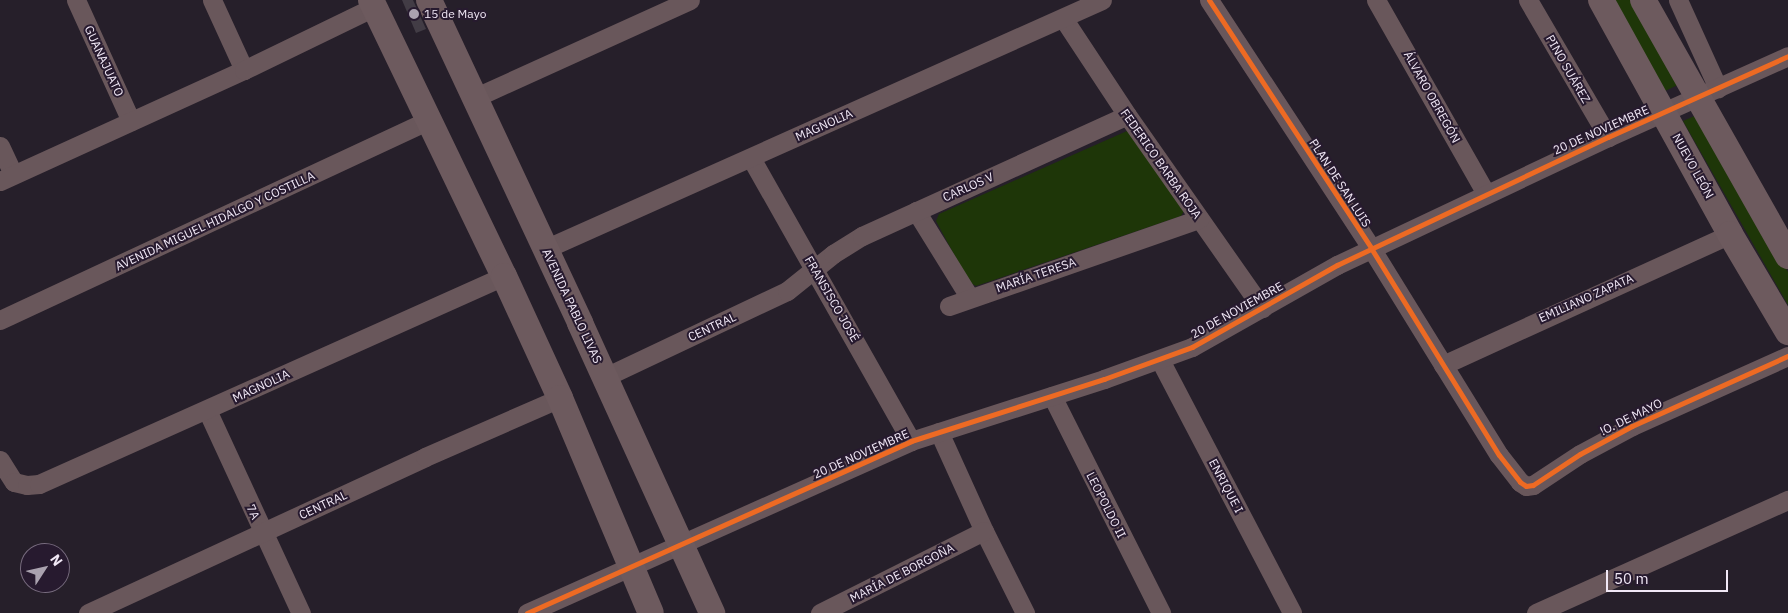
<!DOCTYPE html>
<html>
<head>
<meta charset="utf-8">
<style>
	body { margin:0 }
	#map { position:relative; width:1788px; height:613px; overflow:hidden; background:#261f2a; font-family:"IBM Plex Sans",sans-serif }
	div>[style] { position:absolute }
	.green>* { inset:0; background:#1e3608 }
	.building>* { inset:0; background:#423c45 }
	.street>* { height:19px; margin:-9.5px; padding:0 9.5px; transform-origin:9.5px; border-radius:9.5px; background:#69575b }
	.secondary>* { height:26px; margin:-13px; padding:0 13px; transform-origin:13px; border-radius:13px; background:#6d5a5e }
	.cycleway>* { height:5px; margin:-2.5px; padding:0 2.5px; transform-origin:2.5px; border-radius:2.5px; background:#ed6a23 }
	.dots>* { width:14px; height:14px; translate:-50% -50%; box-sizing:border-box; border:2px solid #271a2f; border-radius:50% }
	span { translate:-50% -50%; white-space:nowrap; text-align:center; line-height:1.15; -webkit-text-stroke:4px #271a2f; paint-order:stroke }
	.poi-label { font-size:12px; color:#f1e8f6 }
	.left { translate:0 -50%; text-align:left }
	.street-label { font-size:12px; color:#f1e8f6 }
	.north { position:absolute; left:20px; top:543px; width:50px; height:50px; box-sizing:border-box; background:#271a2f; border:1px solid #786c7f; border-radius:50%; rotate:55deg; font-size:14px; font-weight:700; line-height:20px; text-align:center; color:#f1e8f6 }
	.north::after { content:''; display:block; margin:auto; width:18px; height:22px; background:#aaa2af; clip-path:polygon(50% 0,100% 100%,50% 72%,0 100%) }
	.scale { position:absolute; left:1606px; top:570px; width:122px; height:22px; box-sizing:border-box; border:2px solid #f1e8f6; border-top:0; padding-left:6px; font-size:15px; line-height:18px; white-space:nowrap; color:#f1e8f6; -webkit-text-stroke:4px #271a2f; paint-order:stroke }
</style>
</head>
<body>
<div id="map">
	<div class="green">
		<i style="clip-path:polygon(1613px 0,1631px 0,1680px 84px,1665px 91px)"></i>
		<i style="clip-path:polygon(1699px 114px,1788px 272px,1788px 305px,1683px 121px)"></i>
		<i style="clip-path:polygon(1127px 131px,1187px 206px,1181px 216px,976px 286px,969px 282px,936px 221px,939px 214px)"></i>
	</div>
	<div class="building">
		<i style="clip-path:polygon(402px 0,413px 0,426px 29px,416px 33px)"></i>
	</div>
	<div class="street">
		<i style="left:76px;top:0;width:133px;rotate:65.6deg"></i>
		<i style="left:212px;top:0;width:77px;rotate:65.4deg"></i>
		<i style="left:1209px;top:0;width:296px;rotate:56.8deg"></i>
		<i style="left:1371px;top:248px;width:243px;rotate:58.3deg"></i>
		<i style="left:1499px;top:455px;width:34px;rotate:52deg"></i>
		<i style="left:1520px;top:482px;width:7px;rotate:34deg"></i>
		<i style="left:1526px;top:486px;width:7px;rotate:-8deg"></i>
		<i style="left:1533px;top:485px;width:56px;rotate:-33.4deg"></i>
		<i style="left:1580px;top:454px;width:59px;rotate:-28.3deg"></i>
		<i style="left:1632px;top:426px;width:171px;rotate:-24.2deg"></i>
		<i style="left:1376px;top:0;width:223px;rotate:60.4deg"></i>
		<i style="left:1528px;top:0;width:159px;rotate:59.7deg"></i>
		<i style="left:1678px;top:0;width:97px;rotate:65.6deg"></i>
		<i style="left:1063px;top:18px;width:116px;rotate:56.6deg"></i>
		<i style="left:1127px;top:115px;width:236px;rotate:55deg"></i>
		<i style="left:474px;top:98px;width:237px;rotate:-24.4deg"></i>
		<i style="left:0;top:146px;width:31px;rotate:65deg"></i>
		<i style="left:751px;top:158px;width:325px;rotate:60.5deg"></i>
		<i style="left:0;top:181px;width:268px;rotate:-24.5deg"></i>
		<i style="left:244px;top:70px;width:144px;rotate:-25.9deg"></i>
		<i style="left:916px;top:211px;width:102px;rotate:58.2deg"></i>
		<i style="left:545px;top:249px;width:610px;rotate:-24.09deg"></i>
		<i style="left:949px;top:306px;width:265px;rotate:-19.2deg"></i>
		<i style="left:0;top:320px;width:473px;rotate:-25deg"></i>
		<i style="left:1160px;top:360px;width:285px;rotate:62.4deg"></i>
		<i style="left:1443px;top:365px;width:315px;rotate:-24.5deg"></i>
		<i style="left:605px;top:377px;width:201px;rotate:-25.3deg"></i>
		<i style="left:787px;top:291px;width:59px;rotate:-38.8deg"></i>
		<i style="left:833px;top:254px;width:34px;rotate:-32deg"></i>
		<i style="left:862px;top:236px;width:291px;rotate:-24.5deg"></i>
		<i style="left:1052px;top:396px;width:243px;rotate:63.3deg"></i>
		<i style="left:207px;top:410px;width:224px;rotate:65.2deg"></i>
		<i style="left:939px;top:432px;width:109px;rotate:65.6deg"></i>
		<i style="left:984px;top:531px;width:92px;rotate:63.4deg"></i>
		<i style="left:0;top:460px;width:26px;rotate:58deg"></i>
		<i style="left:14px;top:482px;width:13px;rotate:13deg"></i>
		<i style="left:27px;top:485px;width:12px;rotate:-5deg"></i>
		<i style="left:39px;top:484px;width:509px;rotate:-24.1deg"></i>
		<i style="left:88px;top:613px;width:371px;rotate:-24.8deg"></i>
		<i style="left:425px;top:457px;width:147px;rotate:-23.6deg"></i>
		<i style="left:527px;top:613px;width:421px;rotate:-24.1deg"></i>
		<i style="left:911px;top:441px;width:203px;rotate:-17.8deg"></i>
		<i style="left:1104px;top:379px;width:94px;rotate:-20deg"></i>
		<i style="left:1192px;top:347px;width:167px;rotate:-29.5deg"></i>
		<i style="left:1337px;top:265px;width:300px;rotate:-25.3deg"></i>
		<i style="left:1608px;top:137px;width:197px;rotate:-24.2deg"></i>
		<i style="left:820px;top:613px;width:183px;rotate:-26.6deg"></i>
		<i style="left:1536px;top:613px;width:276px;rotate:-24.2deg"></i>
	</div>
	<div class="secondary">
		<i style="left:371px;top:0;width:306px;rotate:64.3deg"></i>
		<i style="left:504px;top:276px;width:134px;rotate:65.3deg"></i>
		<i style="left:560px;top:398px;width:233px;rotate:67.1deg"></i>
		<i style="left:429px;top:0;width:357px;rotate:64.9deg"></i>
		<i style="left:580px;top:323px;width:319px;rotate:65.5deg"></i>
		<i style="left:1601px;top:0;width:267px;rotate:61.1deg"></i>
		<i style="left:1730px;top:234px;width:114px;rotate:59.4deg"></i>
		<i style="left:1643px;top:0;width:294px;rotate:60.5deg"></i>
	</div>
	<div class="cycleway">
		<i style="left:1209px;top:0;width:296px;rotate:56.8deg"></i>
		<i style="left:1371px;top:248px;width:243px;rotate:58.3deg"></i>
		<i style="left:1499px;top:455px;width:34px;rotate:52deg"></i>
		<i style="left:1520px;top:482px;width:7px;rotate:34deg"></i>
		<i style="left:1526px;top:486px;width:7px;rotate:-8deg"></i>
		<i style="left:1533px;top:485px;width:56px;rotate:-33.4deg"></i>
		<i style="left:1580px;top:454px;width:59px;rotate:-28.3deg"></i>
		<i style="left:1632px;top:426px;width:171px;rotate:-24.2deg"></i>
		<i style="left:527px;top:613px;width:421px;rotate:-24.1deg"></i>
		<i style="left:911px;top:441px;width:203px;rotate:-17.8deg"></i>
		<i style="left:1104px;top:379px;width:94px;rotate:-20deg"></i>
		<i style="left:1192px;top:347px;width:167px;rotate:-29.5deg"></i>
		<i style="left:1337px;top:265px;width:300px;rotate:-25.3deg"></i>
		<i style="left:1608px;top:137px;width:197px;rotate:-24.2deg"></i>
	</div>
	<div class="dots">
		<i style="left:414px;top:14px;background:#aaa2af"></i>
	</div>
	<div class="poi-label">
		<span class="left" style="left:424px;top:14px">15 de Mayo</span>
	</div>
	<div class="street-label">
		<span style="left:104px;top:61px;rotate:65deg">GUANAJUATO</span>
		<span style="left:1568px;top:69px;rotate:60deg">PINO SUÁREZ</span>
		<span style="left:1432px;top:97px;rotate:61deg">ÁLVARO OBREGÓN</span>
		<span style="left:824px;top:125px;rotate:-24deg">MAGNOLIA</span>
		<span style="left:1601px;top:130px;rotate:-24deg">20 DE NOVIEMBRE</span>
		<span style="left:1161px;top:164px;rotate:55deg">FEDERICO BARBA ROJA</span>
		<span style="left:1693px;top:166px;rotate:61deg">NUEVO LEÓN</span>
		<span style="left:1340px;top:183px;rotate:57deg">PLAN DE SAN LUIS</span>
		<span style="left:968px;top:187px;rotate:-24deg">CARLOS V</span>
		<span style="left:215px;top:221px;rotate:-25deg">AVENIDA MIGUEL HIDALGO Y COSTILLA</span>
		<span style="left:1036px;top:275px;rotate:-19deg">MARÍA TERESA</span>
		<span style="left:1586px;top:298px;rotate:-24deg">EMILIANO ZAPATA</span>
		<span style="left:832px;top:299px;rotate:60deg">FRANSISCO JOSÉ</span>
		<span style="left:572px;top:306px;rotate:65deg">AVENIDA PABLO LIVAS</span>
		<span style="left:1237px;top:310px;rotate:-29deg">20 DE NOVIEMBRE</span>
		<span style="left:712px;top:327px;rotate:-25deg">CENTRAL</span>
		<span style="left:261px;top:386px;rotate:-25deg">MAGNOLIA</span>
		<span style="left:1631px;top:417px;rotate:-26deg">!O. DE MAYO</span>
		<span style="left:861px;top:454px;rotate:-24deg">20 DE NOVIEMBRE</span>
		<span style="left:1226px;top:486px;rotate:62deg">ENRIQUE I</span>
		<span style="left:323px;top:505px;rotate:-25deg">CENTRAL</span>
		<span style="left:1106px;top:505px;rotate:63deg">LEOPOLDO II</span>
		<span style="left:253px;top:512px;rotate:66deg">7A</span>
		<span style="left:902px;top:573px;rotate:-27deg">MARÍA DE BORGOÑA</span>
	</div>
	<div class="north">N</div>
	<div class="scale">50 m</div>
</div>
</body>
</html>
